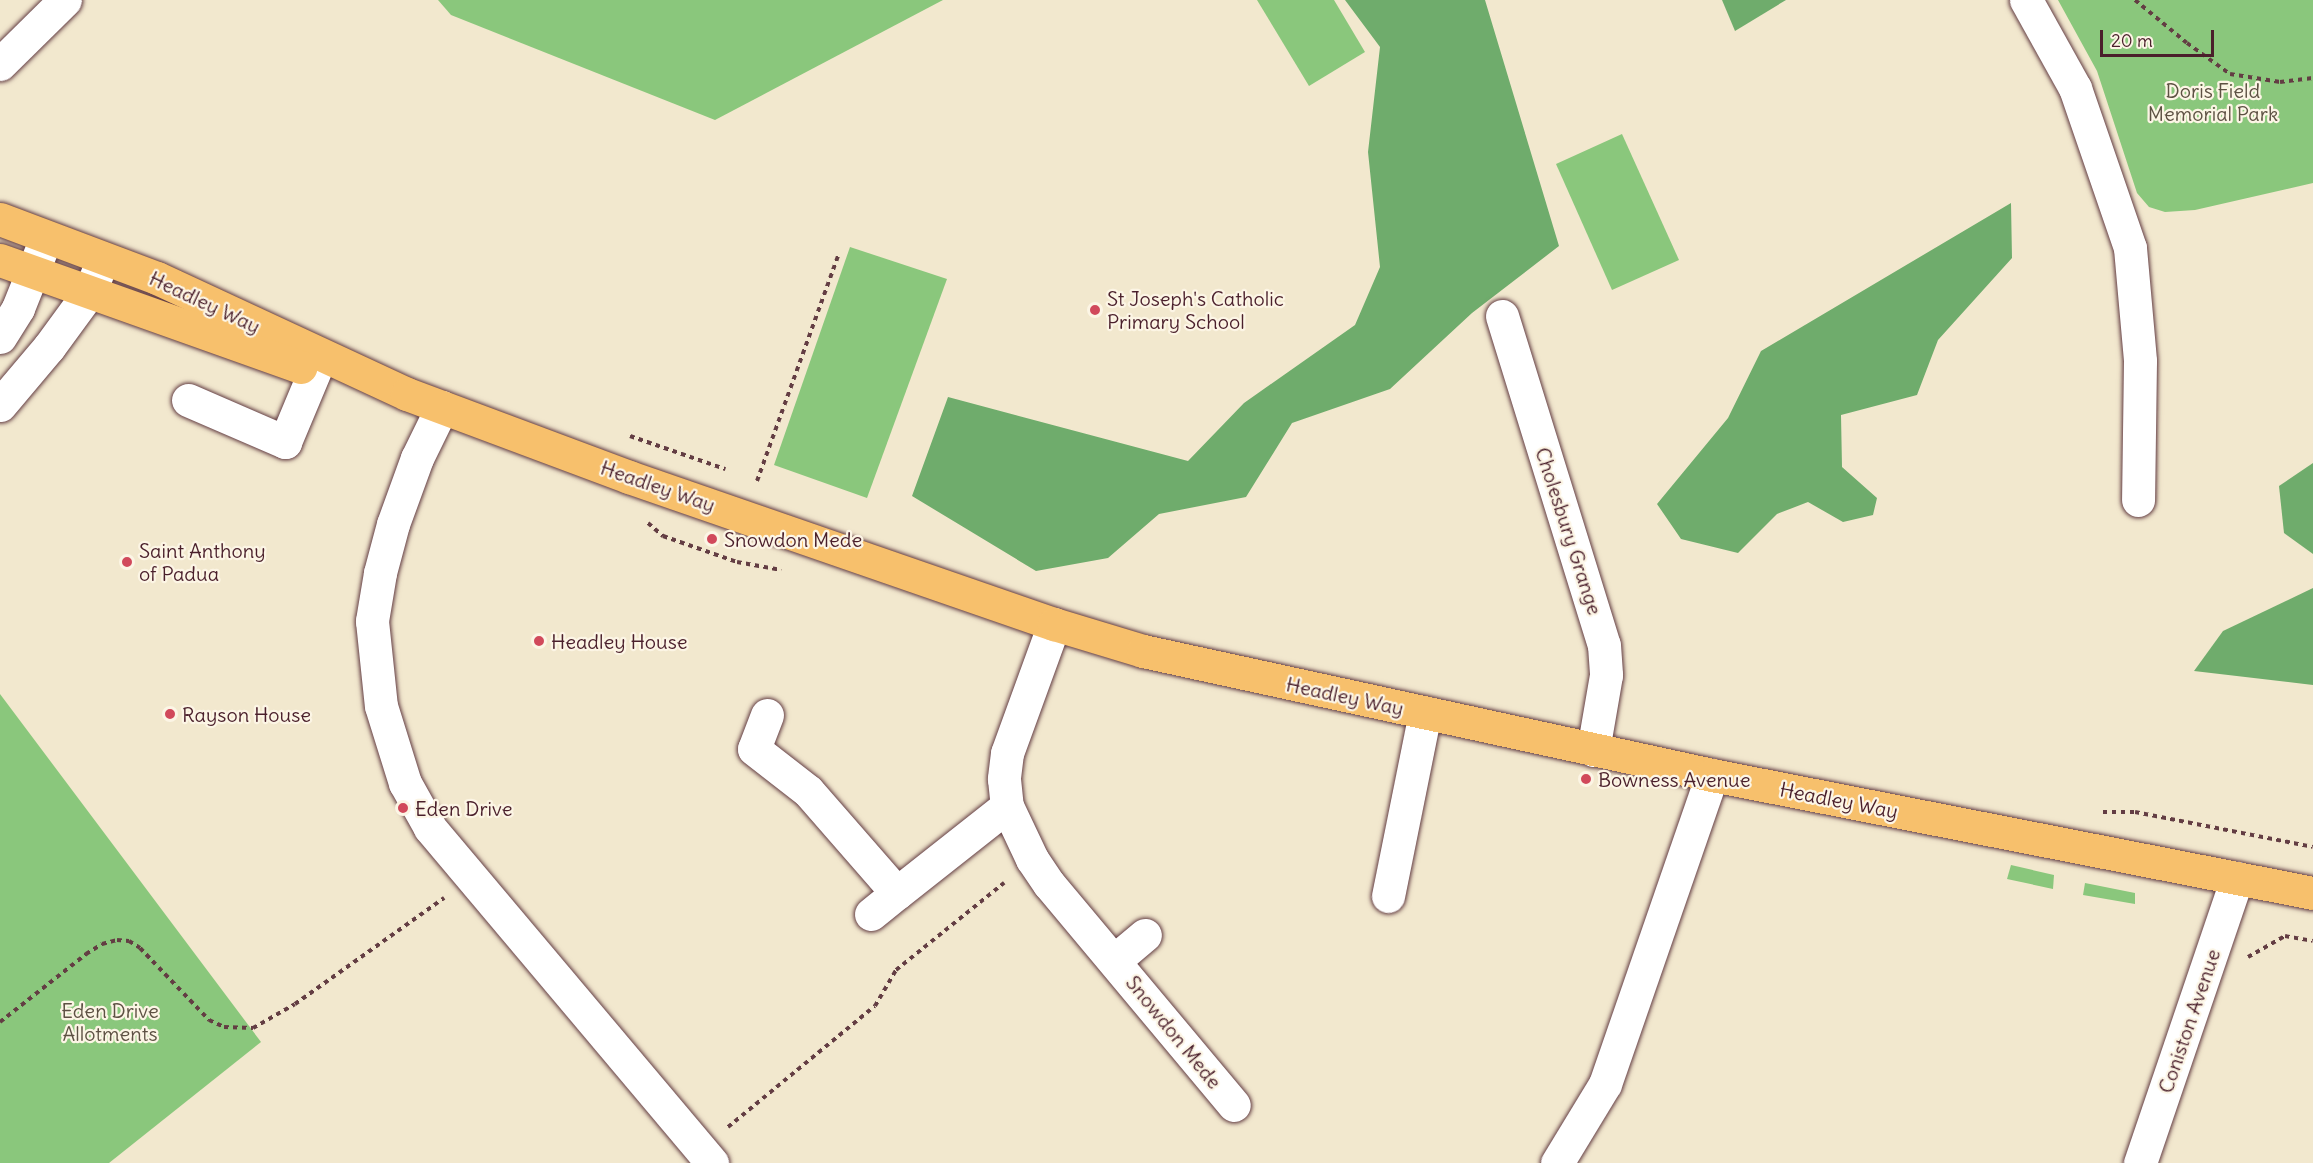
<!DOCTYPE html>
<html>
<head>
<meta charset="utf-8">
<style>
	body { margin:0 }
	#map { position:relative; width:2313px; height:1163px; overflow:hidden; background:#f2e8ce; font-family:Delius,sans-serif }
	div>[style] { position:absolute }
	.green>* { inset:0; background:#8ac77c }
	.forest>* { inset:0; background:#6fac6c }
	.path>* { height:4px; margin-top:-2px; transform-origin:0; background:repeating-linear-gradient(90deg,#633d43 0 4.5px,transparent 0 9px) }
	.roads { filter:drop-shadow(0 0 2px #633d43) drop-shadow(0 0 2px #633d43) }
	.minor>* { height:33px; margin:-16.5px; padding:0 16.5px; transform-origin:16.5px; border-radius:16.5px; background:#fff }
	.major>* { height:33px; margin:-16.5px; padding:0 16.5px; transform-origin:16.5px; border-radius:16.5px; background:#f7c06c }
	.dots>* { width:16px; height:16px; translate:-50% -50%; box-sizing:border-box; border:3px solid #fcf5e5; border-radius:50% }
	span { translate:-50% -50%; white-space:nowrap; text-align:center; line-height:1.15; -webkit-text-stroke:4.5px #fcf5e5; paint-order:stroke }
	.park-label { font-size:20px; color:#5d5143 }
	.poi-label { font-size:20px; color:#4a1f2b }
	.left { translate:0 -50%; text-align:left }
	.street-label { font-size:20px; color:#4a1f2b }
	.scale { position:absolute; left:2100px; top:30px; width:114px; height:27px; box-sizing:border-box; border:3px solid #4a1f2b; border-top:0; padding-left:8px; font-size:18px; line-height:21px; white-space:nowrap; color:#4a1f2b; -webkit-text-stroke:4px #fcf5e5; paint-order:stroke }
</style>
</head>
<body>
<div id="map">
	<div class="green">
		<i style="clip-path:polygon(438px 0,943px 0,715px 120px,451px 15px)"></i>
		<i style="clip-path:polygon(1257px 0,1334px 0,1365px 52px,1309px 86px)"></i>
		<i style="clip-path:polygon(2058px 0,2313px 0,2313px 183px,2195px 210px,2165px 212px,2149px 207px,2137px 193px,2097px 71px)"></i>
		<i style="clip-path:polygon(1622px 134px,1679px 260px,1612px 290px,1556px 164px)"></i>
		<i style="clip-path:polygon(850px 247px,947px 279px,867px 498px,774px 465px)"></i>
		<i style="clip-path:polygon(0 694px,261px 1042px,109px 1163px,0 1163px)"></i>
		<i style="clip-path:polygon(2011px 865px,2054px 875px,2053px 889px,2007px 879px)"></i>
		<i style="clip-path:polygon(2085px 883px,2135px 893px,2135px 904px,2083px 895px)"></i>
	</div>
	<div class="forest">
		<i style="clip-path:polygon(1345px 0,1485px 0,1559px 246px,1472px 313px,1390px 389px,1292px 423px,1246px 497px,1159px 514px,1108px 558px,1036px 571px,912px 496px,948px 397px,1188px 461px,1244px 403px,1355px 325px,1380px 267px,1368px 152px,1380px 47px)"></i>
		<i style="clip-path:polygon(1722px 0,1786px 0,1735px 31px)"></i>
		<i style="clip-path:polygon(2011px 203px,2012px 258px,1938px 340px,1917px 395px,1841px 415px,1842px 467px,1877px 498px,1873px 515px,1843px 522px,1808px 502px,1777px 514px,1738px 553px,1681px 539px,1657px 504px,1728px 418px,1761px 351px)"></i>
		<i style="clip-path:polygon(2313px 463px,2313px 554px,2284px 533px,2279px 486px)"></i>
		<i style="clip-path:polygon(2313px 588px,2313px 685px,2194px 671px,2223px 631px)"></i>
	</div>
	<div class="path">
		<i style="left:2135px;top:0;width:67px;rotate:39.6deg"></i>
		<i style="left:2187px;top:43px;width:53px;rotate:35.8deg"></i>
		<i style="left:2230px;top:74px;width:51px;rotate:9.1deg"></i>
		<i style="left:2280px;top:82px;width:33px;rotate:-7deg"></i>
		<i style="left:630px;top:436px;width:101px;rotate:19.2deg"></i>
		<i style="left:757px;top:481px;width:239px;rotate:-70.2deg"></i>
		<i style="left:648px;top:523px;width:20px;rotate:41deg"></i>
		<i style="left:663px;top:536px;width:78px;rotate:19.4deg"></i>
		<i style="left:737px;top:562px;width:45px;rotate:10.3deg"></i>
		<i style="left:2103px;top:812px;width:32px"></i>
		<i style="left:2135px;top:812px;width:181px;rotate:11.1deg"></i>
		<i style="left:2248px;top:957px;width:43px;rotate:-29.6deg"></i>
		<i style="left:2285px;top:936px;width:28px;rotate:10deg"></i>
		<i style="left:0;top:1022px;width:110px;rotate:-38.3deg"></i>
		<i style="left:86px;top:954px;width:19px;rotate:-32deg"></i>
		<i style="left:102px;top:944px;width:16px;rotate:-15deg"></i>
		<i style="left:117px;top:940px;width:12px;rotate:5deg"></i>
		<i style="left:129px;top:941px;width:13px;rotate:32deg"></i>
		<i style="left:140px;top:948px;width:100px;rotate:46.2deg"></i>
		<i style="left:209px;top:1020px;width:17px;rotate:25deg"></i>
		<i style="left:224px;top:1027px;width:29px;rotate:2deg"></i>
		<i style="left:253px;top:1028px;width:48px;rotate:-29.7deg"></i>
		<i style="left:295px;top:1004px;width:183px;rotate:-35.4deg"></i>
		<i style="left:728px;top:1127px;width:190px;rotate:-39.5deg"></i>
		<i style="left:875px;top:1006px;width:42px;rotate:-59.7deg"></i>
		<i style="left:896px;top:970px;width:139px;rotate:-38.9deg"></i>
	</div>
	<div class="roads">
		<div class="minor">
			<i style="left:2026px;top:0;width:101px;rotate:60.9deg"></i>
			<i style="left:2075px;top:88px;width:169px;rotate:71deg"></i>
			<i style="left:2130px;top:248px;width:113px;rotate:84.9deg"></i>
			<i style="left:2140px;top:361px;width:139px;rotate:90.8deg"></i>
			<i style="left:0;top:64px;width:91px;rotate:-44.6deg"></i>
			<i style="left:1502px;top:316px;width:344px;rotate:72.8deg"></i>
			<i style="left:1604px;top:645px;width:30px;rotate:86deg"></i>
			<i style="left:1606px;top:675px;width:76px;rotate:99.8deg"></i>
			<i style="left:0;top:337px;width:34px;rotate:-58deg"></i>
			<i style="left:18px;top:308px;width:75px;rotate:-68.2deg"></i>
			<i style="left:188px;top:400px;width:106px;rotate:23.4deg"></i>
			<i style="left:285px;top:442px;width:93px;rotate:-67.3deg"></i>
			<i style="left:0;top:405px;width:76px;rotate:-49.8deg"></i>
			<i style="left:49px;top:347px;width:69px;rotate:-53.8deg"></i>
			<i style="left:90px;top:291px;width:35px;rotate:-68deg"></i>
			<i style="left:442px;top:407px;width:57px;rotate:116.1deg"></i>
			<i style="left:417px;top:458px;width:70px;rotate:110deg"></i>
			<i style="left:393px;top:524px;width:51px;rotate:104.9deg"></i>
			<i style="left:380px;top:573px;width:49px;rotate:99.5deg"></i>
			<i style="left:372px;top:621px;width:85px;rotate:84deg"></i>
			<i style="left:381px;top:706px;width:81px;rotate:72.7deg"></i>
			<i style="left:405px;top:783px;width:51px;rotate:60.9deg"></i>
			<i style="left:430px;top:828px;width:438px;rotate:49.9deg"></i>
			<i style="left:1054px;top:624px;width:137px;rotate:110deg"></i>
			<i style="left:1007px;top:753px;width:26px;rotate:97deg"></i>
			<i style="left:1004px;top:779px;width:27px;rotate:84deg"></i>
			<i style="left:1007px;top:806px;width:59px;rotate:64.7deg"></i>
			<i style="left:1032px;top:859px;width:30px;rotate:56deg"></i>
			<i style="left:1049px;top:884px;width:288px;rotate:50.1deg"></i>
			<i style="left:767px;top:715px;width:36px;rotate:111deg"></i>
			<i style="left:754px;top:749px;width:68px;rotate:37.9deg"></i>
			<i style="left:808px;top:791px;width:135px;rotate:48.9deg"></i>
			<i style="left:897px;top:893px;width:140px;rotate:-38.3deg"></i>
			<i style="left:1388px;top:896px;width:187px;rotate:-78.6deg"></i>
			<i style="left:871px;top:914px;width:33px;rotate:-39deg"></i>
			<i style="left:1115px;top:960px;width:39px;rotate:-40deg"></i>
			<i style="left:1557px;top:1163px;width:92px;rotate:-58.7deg"></i>
			<i style="left:1605px;top:1084px;width:327px;rotate:-70.9deg"></i>
			<i style="left:2140px;top:1163px;width:301px;rotate:-71.2deg"></i>
		</div>
		<div class="major">
			<i style="left:0;top:219px;width:168px;rotate:20.6deg"></i>
			<i style="left:157px;top:278px;width:276px;rotate:24.9deg"></i>
			<i style="left:407px;top:394px;width:237px;rotate:20.5deg"></i>
			<i style="left:629px;top:477px;width:450px;rotate:19.1deg"></i>
			<i style="left:1054px;top:624px;width:93px;rotate:16.9deg"></i>
			<i style="left:1143px;top:651px;width:582px;rotate:12.29deg"></i>
			<i style="left:1712px;top:775px;width:612px;rotate:11.11deg"></i>
			<i style="left:0;top:260px;width:319px;rotate:19.6deg"></i>
		</div>
	</div>
	<div class="dots">
		<i style="left:1095px;top:310px;background:#d1495b"></i>
		<i style="left:712px;top:539px;background:#d1495b"></i>
		<i style="left:127px;top:562px;background:#d1495b"></i>
		<i style="left:539px;top:641px;background:#d1495b"></i>
		<i style="left:170px;top:714px;background:#d1495b"></i>
		<i style="left:1586px;top:779px;background:#d1495b"></i>
		<i style="left:403px;top:808px;background:#d1495b"></i>
	</div>
	<div class="park-label">
		<span style="left:2213px;top:102px">Doris Field<br>Memorial Park</span>
		<span style="left:110px;top:1022px">Eden Drive<br>Allotments</span>
	</div>
	<div class="poi-label">
		<span class="left" style="left:1107px;top:310px">St Joseph's Catholic<br>Primary School</span>
		<span class="left" style="left:724px;top:539px">Snowdon Mede</span>
		<span class="left" style="left:139px;top:562px">Saint Anthony<br>of Padua</span>
		<span class="left" style="left:551px;top:641px">Headley House</span>
		<span class="left" style="left:182px;top:714px">Rayson House</span>
		<span class="left" style="left:1598px;top:779px">Bowness Avenue</span>
		<span class="left" style="left:415px;top:808px">Eden Drive</span>
	</div>
	<div class="street-label">
		<span style="left:205px;top:302px;rotate:25deg">Headley Way</span>
		<span style="left:658px;top:486px;rotate:19deg">Headley Way</span>
		<span style="left:1569px;top:531px;rotate:72deg">Cholesbury Grange</span>
		<span style="left:1345px;top:696px;rotate:12deg">Headley Way</span>
		<span style="left:1839px;top:800px;rotate:11deg">Headley Way</span>
		<span style="left:2189px;top:1021px;rotate:-71deg">Coniston Avenue</span>
		<span style="left:1174px;top:1032px;rotate:51deg">Snowdon Mede</span>
	</div>
	<div class="scale">20 m</div>
</div>
</body>
</html>
